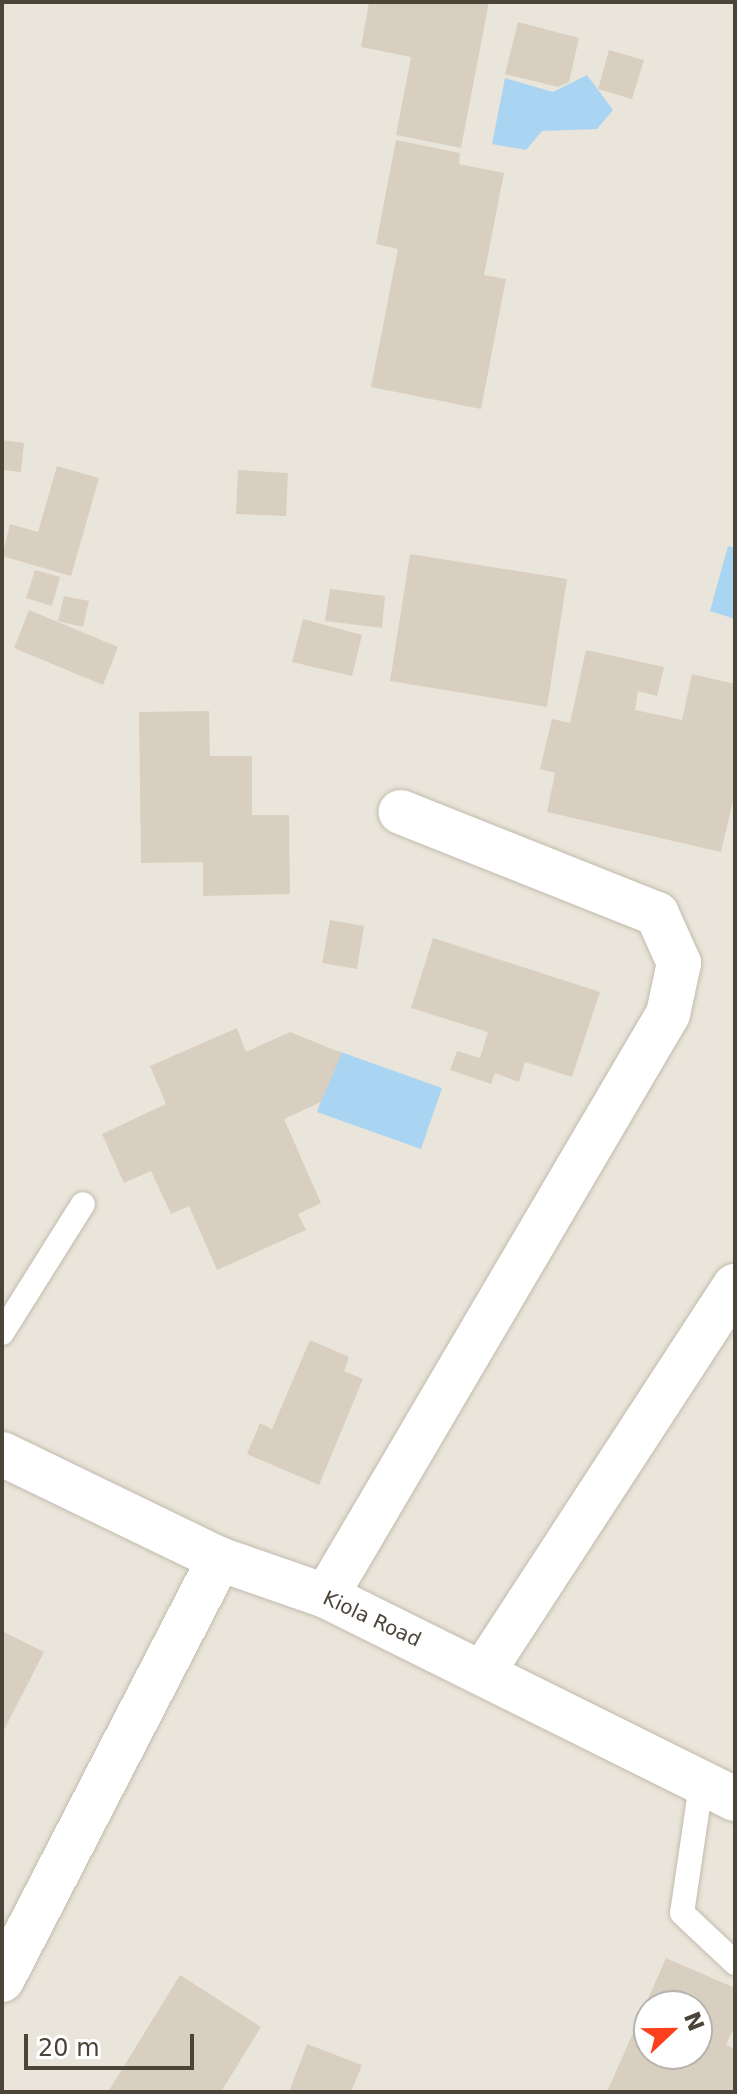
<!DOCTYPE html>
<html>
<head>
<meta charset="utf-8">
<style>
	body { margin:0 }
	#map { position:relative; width:737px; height:2094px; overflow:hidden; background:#f6f3ec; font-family:"DejaVu Sans",sans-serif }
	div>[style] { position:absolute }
	.residential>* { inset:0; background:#eae5da }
	.water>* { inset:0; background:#a9d4f2 }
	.building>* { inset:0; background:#d8cfc1 }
	.roads { filter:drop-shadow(0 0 2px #c2bbae) drop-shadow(0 0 2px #c2bbae) }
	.service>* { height:24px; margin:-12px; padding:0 12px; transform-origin:12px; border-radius:12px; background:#fff }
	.minor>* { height:44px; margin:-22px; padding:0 22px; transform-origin:22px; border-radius:22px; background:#fff }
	span { translate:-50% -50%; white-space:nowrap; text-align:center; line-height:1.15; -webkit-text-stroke:8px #fff; paint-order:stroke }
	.street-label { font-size:20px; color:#4b4439 }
	.frame { position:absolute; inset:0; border:4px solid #4b4439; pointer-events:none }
	.north { position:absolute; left:633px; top:1990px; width:80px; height:80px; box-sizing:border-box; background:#fff; border:2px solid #b7b4b0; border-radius:50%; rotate:68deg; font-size:22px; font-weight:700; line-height:32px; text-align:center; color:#4b4439 }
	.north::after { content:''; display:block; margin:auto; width:28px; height:36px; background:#fc3f1d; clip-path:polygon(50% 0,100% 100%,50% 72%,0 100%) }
	.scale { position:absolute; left:24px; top:2034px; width:170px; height:36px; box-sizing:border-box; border:4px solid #4b4439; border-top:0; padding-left:10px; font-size:24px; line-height:28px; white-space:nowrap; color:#4b4439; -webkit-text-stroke:6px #fff; paint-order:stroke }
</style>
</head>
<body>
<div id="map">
	<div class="residential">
		<i style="clip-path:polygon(evenodd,2px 2px,735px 2px,735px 2092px,2px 2092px,2px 2px,649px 2006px,697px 2006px,697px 2054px,649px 2054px,649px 2006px)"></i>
	</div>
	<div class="water">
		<i style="clip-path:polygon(587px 75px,613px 110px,597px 129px,542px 131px,526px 150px,492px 144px,505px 78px,553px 92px)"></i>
		<i style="clip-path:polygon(728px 546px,735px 548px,735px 619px,710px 611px)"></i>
		<i style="clip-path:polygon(338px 1051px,442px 1088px,421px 1149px,317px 1112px)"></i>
	</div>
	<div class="building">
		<i style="clip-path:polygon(369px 2px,489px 2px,461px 148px,396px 135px,411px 57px,361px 47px)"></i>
		<i style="clip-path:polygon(518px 22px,579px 38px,569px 82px,558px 87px,505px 74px)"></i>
		<i style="clip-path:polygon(609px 50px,644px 60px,632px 99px,598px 89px)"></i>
		<i style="clip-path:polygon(396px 140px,460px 153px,459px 164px,504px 173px,484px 275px,506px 279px,481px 409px,371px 387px,398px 249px,376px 244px)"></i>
		<i style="clip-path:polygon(2px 440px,24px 443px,21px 472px,2px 470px)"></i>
		<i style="clip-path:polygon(57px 466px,99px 478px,71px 576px,2px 556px,10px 524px,38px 532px)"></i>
		<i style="clip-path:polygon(238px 470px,288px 473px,286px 516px,236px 514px)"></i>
		<i style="clip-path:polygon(410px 554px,567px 579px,547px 707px,390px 681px)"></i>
		<i style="clip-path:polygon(35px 570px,60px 577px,52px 606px,26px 598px)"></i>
		<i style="clip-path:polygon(330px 589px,385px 596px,382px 628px,325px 621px)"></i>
		<i style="clip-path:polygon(64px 596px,89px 601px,83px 627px,58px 621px)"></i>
		<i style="clip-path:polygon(29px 610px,118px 647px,103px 685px,14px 648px)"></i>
		<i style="clip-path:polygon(303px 619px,362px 635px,352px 676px,292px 662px)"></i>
		<i style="clip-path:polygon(586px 650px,664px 667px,657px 696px,638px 691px,635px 710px,682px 720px,692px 674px,735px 684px,735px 792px,721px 852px,547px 812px,555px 773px,540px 769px,552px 719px,570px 723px)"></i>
		<i style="clip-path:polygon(209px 711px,210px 756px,252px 756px,252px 815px,289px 815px,290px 894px,203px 896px,203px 862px,141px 863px,139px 712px)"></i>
		<i style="clip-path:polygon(330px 920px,364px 926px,357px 969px,322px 963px)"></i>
		<i style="clip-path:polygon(433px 938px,600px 992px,572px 1077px,525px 1062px,519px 1082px,495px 1073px,491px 1084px,450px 1070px,457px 1051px,480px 1058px,488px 1032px,411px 1008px)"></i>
		<i style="clip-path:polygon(237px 1028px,246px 1052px,290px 1032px,342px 1053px,321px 1102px,284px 1119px,321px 1203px,298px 1214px,306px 1230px,217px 1270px,189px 1206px,171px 1214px,151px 1171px,124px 1183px,102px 1134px,166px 1104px,150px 1066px)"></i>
		<i style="clip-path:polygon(310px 1340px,349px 1357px,344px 1371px,363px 1379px,319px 1485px,247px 1454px,260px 1423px,272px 1429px)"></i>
		<i style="clip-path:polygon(2px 1631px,44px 1652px,2px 1734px)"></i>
		<i style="clip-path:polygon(evenodd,666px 1958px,735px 1988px,735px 2026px,726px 2045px,735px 2049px,735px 2092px,607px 2092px,666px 1958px,649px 2006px,697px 2006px,697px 2054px,649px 2054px,649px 2006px)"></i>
		<i style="clip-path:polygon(180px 1975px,261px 2027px,221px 2092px,108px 2092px)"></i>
		<i style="clip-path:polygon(307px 2044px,362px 2065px,351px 2092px,289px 2092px)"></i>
	</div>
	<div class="roads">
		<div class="service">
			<i style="left:2px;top:1333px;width:152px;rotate:-57.9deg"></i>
			<i style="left:701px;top:1785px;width:129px;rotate:98.4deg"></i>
			<i style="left:682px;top:1913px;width:73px;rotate:43.3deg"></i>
		</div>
		<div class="minor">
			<i style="left:2px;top:1454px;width:241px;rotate:25.8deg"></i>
			<i style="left:219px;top:1559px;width:113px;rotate:19.1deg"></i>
			<i style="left:326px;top:1596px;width:457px;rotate:26.4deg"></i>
			<i style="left:326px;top:1596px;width:675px;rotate:-59.56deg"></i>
			<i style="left:668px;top:1014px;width:52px;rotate:-77.8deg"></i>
			<i style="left:679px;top:963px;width:54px;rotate:-114.2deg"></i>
			<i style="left:657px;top:914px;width:276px;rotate:-158.3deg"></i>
			<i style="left:483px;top:1672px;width:461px;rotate:-56.9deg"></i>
			<i style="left:2px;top:1980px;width:474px;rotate:-62.7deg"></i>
		</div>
	</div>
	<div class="street-label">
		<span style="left:372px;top:1619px;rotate:25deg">Kiola Road</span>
	</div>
	<div class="frame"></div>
	<div class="north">N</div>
	<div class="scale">20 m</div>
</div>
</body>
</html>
